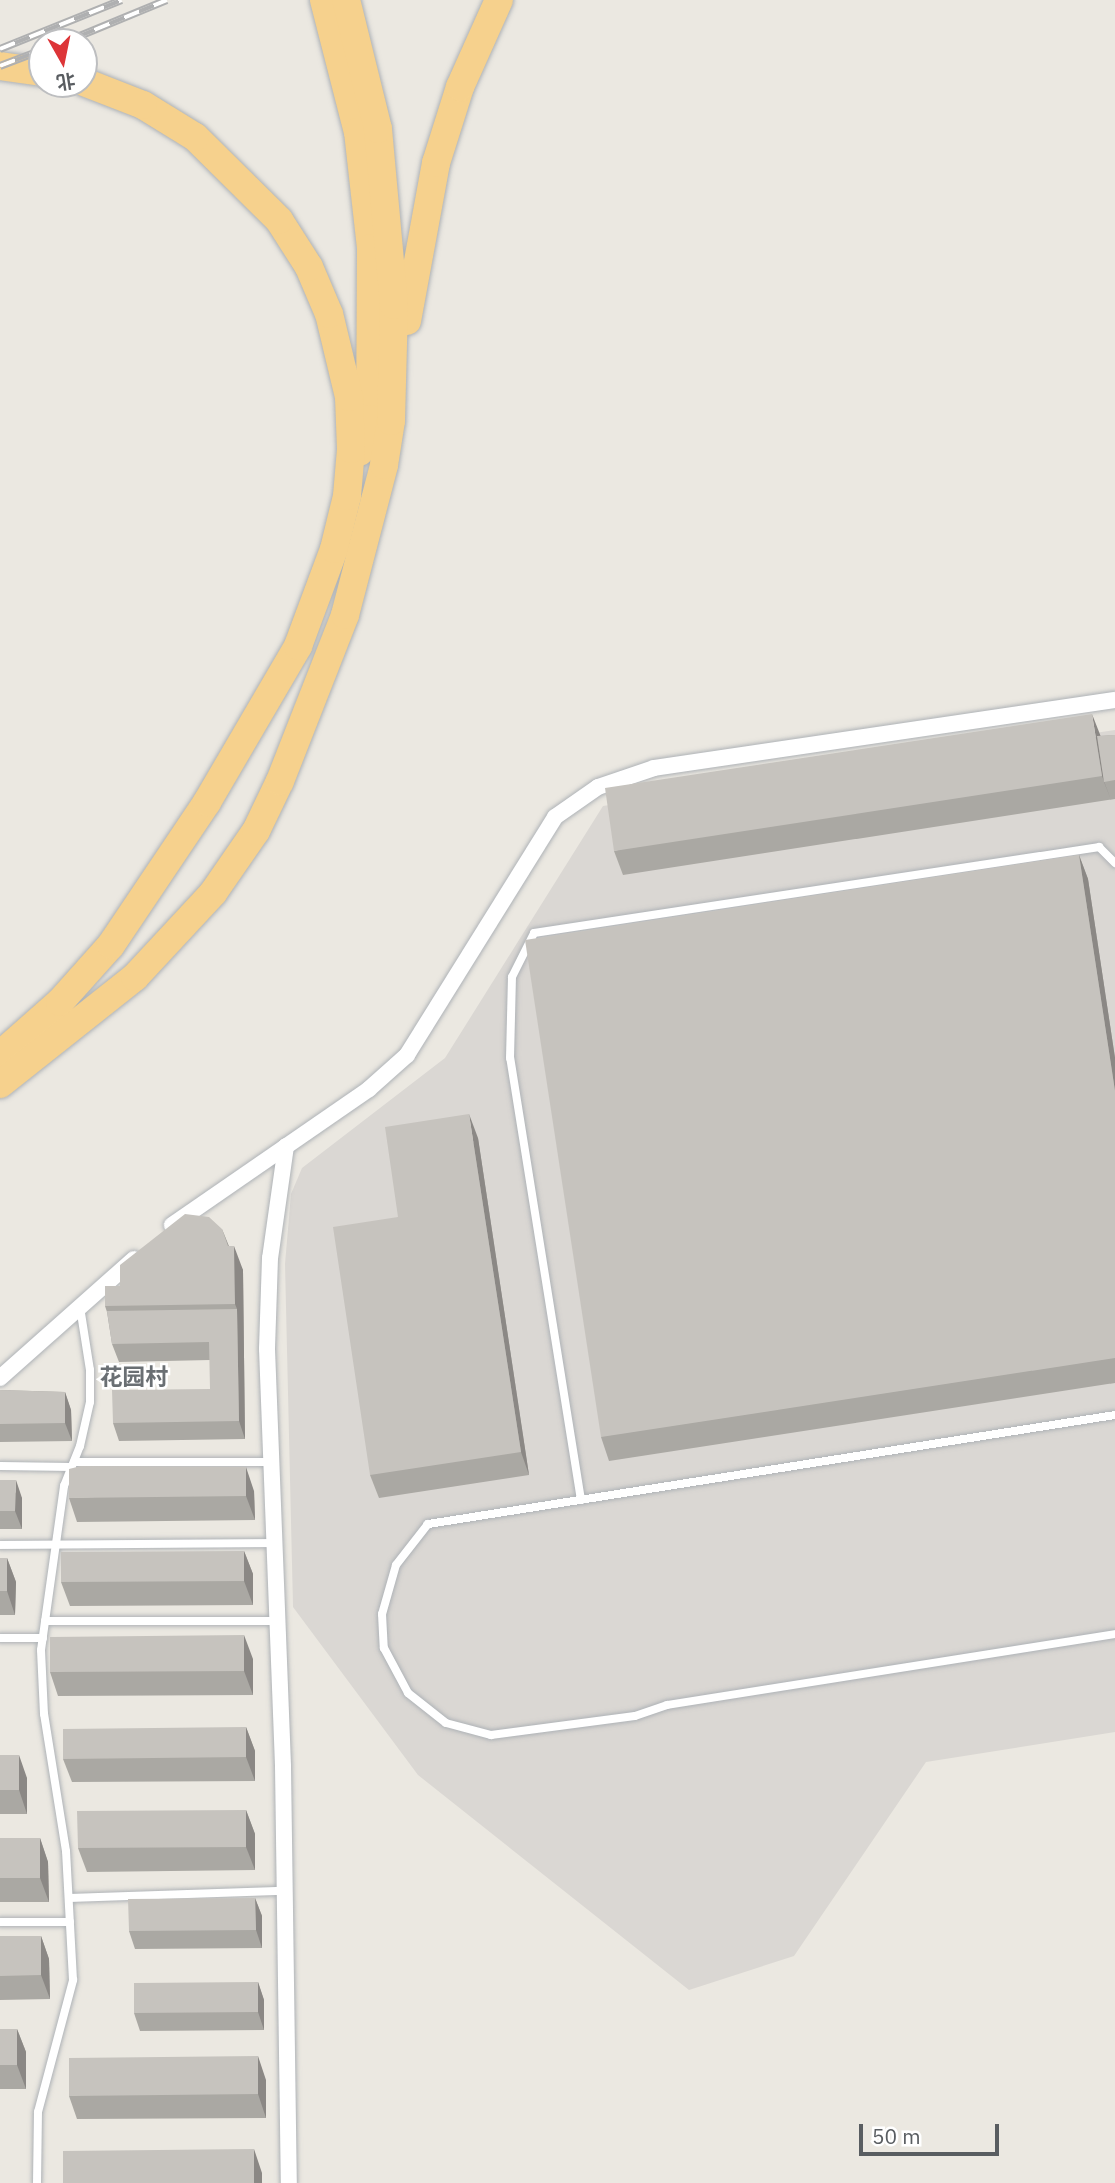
<!DOCTYPE html>
<html>
<head>
<meta charset="utf-8">
<style>
	body { margin:0 }
	#map { position:relative; width:1115px; height:2183px; overflow:hidden; background:#ebe8e1; font-family:"IBM Plex Sans","Noto Sans SC",sans-serif }
	div>[style] { position:absolute }
	.industrial>* { inset:0; background:#dad7d3 }
	.roads { filter:drop-shadow(0 0 2px #aeb2b6) drop-shadow(0 0 2px #aeb2b6) }
	.service>* { height:8px; margin:-4px; padding:0 4px; transform-origin:4px; border-radius:4px; background:#fff }
	.minor>* { height:16px; margin:-8px; padding:0 8px; transform-origin:8px; border-radius:8px; background:#fff }
	.motorway>* { height:28px; margin:-14px; padding:0 14px; transform-origin:14px; border-radius:14px; background:#f6d18d }
	.rail>* { height:8px; margin-top:-4px; transform-origin:0; background:repeating-linear-gradient(90deg,#fff 0 16px,#afb0b1 0 32px); box-sizing:border-box; border-block:2px solid #afb0b1 }
	.wall>* { inset:0; background:#aaa8a3 }
	.shaded-wall>* { inset:0; background:#8b8885 }
	.building>* { inset:0; background:#c6c3be }
	span { translate:-50% -50%; white-space:nowrap; text-align:center; line-height:1.15; -webkit-text-stroke:5px #fff; paint-order:stroke }
	.quarter-label { font-size:23px; color:#6a6f73; font-weight:700 }
	.north { position:absolute; left:28px; top:28px; width:70px; height:70px; box-sizing:border-box; background:#fff; border:2px solid #bdbec0; border-radius:50%; rotate:171deg; font-size:19px; font-weight:700; line-height:28px; text-align:center; color:#595d61 }
	.north::after { content:''; display:block; margin:auto; width:24px; height:32px; background:#dd3538; clip-path:polygon(50% 0,100% 100%,50% 72%,0 100%) }
	.scale { position:absolute; left:859px; top:2124px; width:140px; height:32px; box-sizing:border-box; border:4px solid #595d61; border-top:0; padding-left:9px; font-size:21px; line-height:24px; white-space:nowrap; color:#595d61; -webkit-text-stroke:5px #fff; paint-order:stroke }
</style>
</head>
<body>
<div id="map">
	<div class="industrial">
		<i style="clip-path:polygon(1115px 730px,1115px 1732px,926px 1762px,794px 1956px,689px 1990px,418px 1775px,293px 1607px,285px 1264px,291px 1194px,302px 1168px,445px 1058px,603px 806px)"></i>
	</div>
	<div class="roads">
		<div class="service">
			<i style="left:1115px;top:1415px;width:696px;rotate:170.98deg"></i>
			<i style="left:428px;top:1524px;width:52px;rotate:128deg"></i>
			<i style="left:396px;top:1565px;width:51px;rotate:105.9deg"></i>
			<i style="left:382px;top:1614px;width:34px;rotate:87deg"></i>
			<i style="left:384px;top:1648px;width:51px;rotate:61.9deg"></i>
			<i style="left:408px;top:1693px;width:48px;rotate:38.3deg"></i>
			<i style="left:446px;top:1723px;width:47px;rotate:14.9deg"></i>
			<i style="left:491px;top:1735px;width:145px;rotate:-7.5deg"></i>
			<i style="left:635px;top:1716px;width:34px;rotate:-19deg"></i>
			<i style="left:667px;top:1705px;width:454px;rotate:-9deg"></i>
			<i style="left:74px;top:1462px;width:197px"></i>
			<i style="left:0;top:1466px;width:72px;rotate:0.8deg"></i>
			<i style="left:581px;top:1500px;width:448px;rotate:-99.1deg"></i>
			<i style="left:510px;top:1058px;width:81px;rotate:-88.6deg"></i>
			<i style="left:512px;top:977px;width:49px;rotate:-63.4deg"></i>
			<i style="left:534px;top:933px;width:572px;rotate:-8.65deg"></i>
			<i style="left:1099px;top:847px;width:23px;rotate:45deg"></i>
			<i style="left:0;top:1545px;width:274px;rotate:-0.4deg"></i>
			<i style="left:45px;top:1621px;width:232px"></i>
			<i style="left:0;top:1638px;width:43px"></i>
			<i style="left:69px;top:1898px;width:215px;rotate:-1.9deg"></i>
			<i style="left:0;top:1922px;width:70px"></i>
			<i style="left:37px;top:2183px;width:71px;rotate:-89.2deg"></i>
			<i style="left:38px;top:2112px;width:137px;rotate:-75.1deg"></i>
			<i style="left:73px;top:1980px;width:129px;rotate:-93.1deg"></i>
			<i style="left:66px;top:1851px;width:139px;rotate:-99.1deg"></i>
			<i style="left:44px;top:1714px;width:64px;rotate:-92.7deg"></i>
			<i style="left:41px;top:1650px;width:166px;rotate:-82deg"></i>
			<i style="left:64px;top:1486px;width:43px;rotate:-68.2deg"></i>
			<i style="left:80px;top:1446px;width:45px;rotate:-77.2deg"></i>
			<i style="left:90px;top:1402px;width:32px;rotate:-90deg"></i>
			<i style="left:90px;top:1370px;width:64px;rotate:-99deg"></i>
		</div>
		<div class="minor">
			<i style="left:286px;top:1146px;width:113px;rotate:98.1deg"></i>
			<i style="left:270px;top:1258px;width:91px;rotate:91.9deg"></i>
			<i style="left:267px;top:1349px;width:418px;rotate:87.8deg"></i>
			<i style="left:283px;top:1767px;width:416px;rotate:89.2deg"></i>
			<i style="left:172px;top:1225px;width:239px;rotate:-34.6deg"></i>
			<i style="left:369px;top:1089px;width:51px;rotate:-41.8deg"></i>
			<i style="left:407px;top:1055px;width:280px;rotate:-58.1deg"></i>
			<i style="left:555px;top:817px;width:52px;rotate:-34.9deg"></i>
			<i style="left:598px;top:787px;width:59px;rotate:-18.7deg"></i>
			<i style="left:654px;top:768px;width:466px;rotate:-8.4deg"></i>
			<i style="left:0;top:1378px;width:179px;rotate:-41.6deg"></i>
		</div>
		<div class="motorway">
			<i style="left:324px;top:0;width:136px;rotate:75.6deg"></i>
			<i style="left:358px;top:132px;width:117px;rotate:83.6deg"></i>
			<i style="left:371px;top:248px;width:171px;rotate:90.3deg"></i>
			<i style="left:370px;top:419px;width:34px;rotate:107deg"></i>
			<i style="left:0;top:66px;width:42px;rotate:8.1deg"></i>
			<i style="left:407px;top:321px;width:161px;rotate:-79.6deg"></i>
			<i style="left:436px;top:163px;width:80px;rotate:-72.5deg"></i>
			<i style="left:460px;top:87px;width:95px;rotate:-65.9deg"></i>
			<i style="left:0;top:1055px;width:80px;rotate:-41.5deg"></i>
			<i style="left:60px;top:1002px;width:76px;rotate:-48.2deg"></i>
			<i style="left:111px;top:945px;width:172px;rotate:-56.1deg"></i>
			<i style="left:207px;top:802px;width:181px;rotate:-59.7deg"></i>
			<i style="left:298px;top:646px;width:103px;rotate:-69.6deg"></i>
			<i style="left:334px;top:549px;width:55px;rotate:-76.2deg"></i>
			<i style="left:347px;top:496px;width:47px;rotate:-85.1deg"></i>
			<i style="left:351px;top:449px;width:52px;rotate:-92.2deg"></i>
			<i style="left:349px;top:397px;width:85px;rotate:-103.5deg"></i>
			<i style="left:329px;top:314px;width:51px;rotate:-113.1deg"></i>
			<i style="left:309px;top:267px;width:56px;rotate:-122.6deg"></i>
			<i style="left:279px;top:220px;width:118px;rotate:-135.3deg"></i>
			<i style="left:195px;top:137px;width:61px;rotate:-148.4deg"></i>
			<i style="left:143px;top:105px;width:63px;rotate:-158.7deg"></i>
			<i style="left:0;top:1084px;width:172px;rotate:-38.4deg"></i>
			<i style="left:135px;top:977px;width:115px;rotate:-47.1deg"></i>
			<i style="left:213px;top:893px;width:75px;rotate:-55.3deg"></i>
			<i style="left:256px;top:831px;width:55px;rotate:-64.4deg"></i>
			<i style="left:280px;top:781px;width:178px;rotate:-68.6deg"></i>
			<i style="left:345px;top:615px;width:155px;rotate:-75.4deg"></i>
			<i style="left:384px;top:465px;width:45px;rotate:-81deg"></i>
			<i style="left:391px;top:421px;width:116px;rotate:-88.5deg"></i>
			<i style="left:394px;top:305px;width:177px;rotate:-95.2deg"></i>
			<i style="left:378px;top:129px;width:133px;rotate:-103.9deg"></i>
		</div>
	</div>
	<div class="rail">
		<i style="left:65px;top:42px;width:110px;rotate:-22.4deg"></i>
		<i style="left:0;top:49px;width:131px;rotate:-21.9deg"></i>
		<i style="left:0;top:66px;width:45px;rotate:-20.9deg"></i>
	</div>
	<div class="wall">
		<i style="clip-path:polygon(1115px 735px,1115px 799px,623px 875px,614px 851px,1100px 736px)"></i>
		<i style="clip-path:polygon(1079px 855px,1088px 879px,1115px 1058px,1115px 1383px,609px 1461px,601px 1437px)"></i>
		<i style="clip-path:polygon(478px 1138px,529px 1475px,379px 1498px,370px 1475px,398px 1217px)"></i>
		<i style="clip-path:polygon(222px 1229px,229px 1246px,243px 1270px,245px 1439px,119px 1441px,113px 1423px,210px 1389px,210px 1360px,119px 1362px,112px 1344px,107px 1312px,105px 1306px,120px 1286px)"></i>
		<i style="clip-path:polygon(0 1390px,65px 1392px,71px 1410px,72px 1441px,0 1442px)"></i>
		<i style="clip-path:polygon(0 1480px,22px 1498px,22px 1529px,0 1529px)"></i>
		<i style="clip-path:polygon(254px 1491px,255px 1520px,77px 1522px,69px 1498px)"></i>
		<i style="clip-path:polygon(244px 1551px,253px 1574px,253px 1605px,70px 1606px,61px 1582px)"></i>
		<i style="clip-path:polygon(0 1558px,7px 1558px,16px 1582px,15px 1615px,0 1615px,0 1619px)"></i>
		<i style="clip-path:polygon(253px 1659px,253px 1695px,58px 1696px,50px 1672px)"></i>
		<i style="clip-path:polygon(246px 1727px,255px 1751px,255px 1781px,72px 1782px,63px 1759px)"></i>
		<i style="clip-path:polygon(0 1755px,27px 1778px,27px 1814px,0 1814px)"></i>
		<i style="clip-path:polygon(246px 1810px,255px 1834px,255px 1870px,87px 1872px,78px 1848px)"></i>
		<i style="clip-path:polygon(0 1838px,40px 1838px,48px 1862px,49px 1902px,0 1902px)"></i>
		<i style="clip-path:polygon(255px 1898px,262px 1916px,262px 1948px,135px 1949px,129px 1931px)"></i>
		<i style="clip-path:polygon(0 1936px,41px 1936px,49px 1959px,50px 1999px,0 2000px)"></i>
		<i style="clip-path:polygon(258px 1982px,264px 2000px,264px 2030px,140px 2031px,134px 2013px)"></i>
		<i style="clip-path:polygon(0 2029px,17px 2029px,26px 2052px,26px 2089px,0 2089px)"></i>
		<i style="clip-path:polygon(266px 2080px,266px 2118px,77px 2119px,69px 2096px)"></i>
	</div>
	<div class="shaded-wall">
		<i style="clip-path:polygon(1092px 714px,1101px 737px,1104px 782px,1111px 800px,1102px 776px)"></i>
		<i style="clip-path:polygon(1079px 855px,1088px 879px,1115px 1058px,1115px 1091px)"></i>
		<i style="clip-path:polygon(469px 1114px,478px 1138px,529px 1475px,521px 1452px)"></i>
		<i style="clip-path:polygon(222px 1229px,231px 1253px,234px 1246px,243px 1270px,245px 1439px,239px 1421px,237px 1309px,235px 1304px,228px 1246px)"></i>
		<i style="clip-path:polygon(65px 1392px,71px 1410px,72px 1441px,65px 1423px)"></i>
		<i style="clip-path:polygon(246px 1467px,254px 1491px,255px 1520px,246px 1496px)"></i>
		<i style="clip-path:polygon(16px 1480px,22px 1498px,22px 1529px,15px 1511px)"></i>
		<i style="clip-path:polygon(244px 1551px,253px 1574px,253px 1605px,244px 1581px)"></i>
		<i style="clip-path:polygon(7px 1558px,16px 1582px,15px 1615px,7px 1591px)"></i>
		<i style="clip-path:polygon(244px 1635px,253px 1659px,253px 1695px,244px 1671px)"></i>
		<i style="clip-path:polygon(246px 1727px,255px 1751px,255px 1781px,246px 1757px)"></i>
		<i style="clip-path:polygon(19px 1755px,27px 1778px,27px 1814px,19px 1790px)"></i>
		<i style="clip-path:polygon(246px 1810px,255px 1834px,255px 1870px,246px 1847px)"></i>
		<i style="clip-path:polygon(40px 1838px,48px 1862px,49px 1902px,40px 1878px)"></i>
		<i style="clip-path:polygon(255px 1898px,262px 1916px,262px 1948px,256px 1930px)"></i>
		<i style="clip-path:polygon(41px 1936px,49px 1959px,50px 1999px,41px 1975px)"></i>
		<i style="clip-path:polygon(258px 1982px,264px 2000px,264px 2030px,258px 2012px)"></i>
		<i style="clip-path:polygon(17px 2029px,26px 2052px,26px 2089px,17px 2065px)"></i>
		<i style="clip-path:polygon(258px 2056px,266px 2080px,266px 2118px,258px 2094px)"></i>
		<i style="clip-path:polygon(254px 2149px,262px 2173px,262px 2183px,254px 2183px)"></i>
	</div>
	<div class="building">
		<i style="clip-path:polygon(1092px 714px,1102px 776px,614px 851px,605px 788px)"></i>
		<i style="clip-path:polygon(1115px 735px,1115px 780px,1104px 782px,1097px 736px)"></i>
		<i style="clip-path:polygon(1079px 855px,1115px 1091px,1115px 1358px,601px 1437px,525px 940px)"></i>
		<i style="clip-path:polygon(469px 1114px,521px 1452px,370px 1475px,333px 1227px,398px 1217px,385px 1127px)"></i>
		<i style="clip-path:polygon(185px 1214px,209px 1217px,222px 1229px,228px 1246px,234px 1246px,235px 1304px,105px 1306px,105px 1286px,120px 1286px,120px 1265px)"></i>
		<i style="clip-path:polygon(237px 1309px,239px 1421px,113px 1423px,112px 1390px,210px 1389px,209px 1342px,112px 1344px,107px 1311px)"></i>
		<i style="clip-path:polygon(0 1390px,65px 1392px,65px 1423px,0 1424px)"></i>
		<i style="clip-path:polygon(81px 1466px,246px 1467px,246px 1496px,69px 1498px,69px 1469px)"></i>
		<i style="clip-path:polygon(0 1480px,16px 1480px,15px 1511px,0 1511px)"></i>
		<i style="clip-path:polygon(244px 1551px,244px 1581px,61px 1582px,61px 1552px)"></i>
		<i style="clip-path:polygon(0 1558px,7px 1558px,7px 1591px,0 1591px)"></i>
		<i style="clip-path:polygon(244px 1635px,244px 1671px,50px 1672px,50px 1637px)"></i>
		<i style="clip-path:polygon(246px 1727px,246px 1757px,63px 1759px,63px 1729px)"></i>
		<i style="clip-path:polygon(0 1755px,19px 1755px,19px 1790px,0 1790px)"></i>
		<i style="clip-path:polygon(246px 1810px,246px 1847px,78px 1848px,77px 1811px)"></i>
		<i style="clip-path:polygon(0 1838px,40px 1838px,40px 1878px,0 1878px)"></i>
		<i style="clip-path:polygon(255px 1898px,256px 1930px,129px 1931px,128px 1899px)"></i>
		<i style="clip-path:polygon(0 1936px,41px 1936px,41px 1975px,0 1976px)"></i>
		<i style="clip-path:polygon(258px 1982px,258px 2012px,134px 2013px,134px 1983px)"></i>
		<i style="clip-path:polygon(0 2029px,17px 2029px,17px 2065px,0 2065px)"></i>
		<i style="clip-path:polygon(258px 2056px,258px 2094px,69px 2096px,69px 2058px)"></i>
		<i style="clip-path:polygon(254px 2149px,254px 2183px,63px 2183px,63px 2151px)"></i>
	</div>
	<div class="quarter-label">
		<span style="left:134px;top:1376px">花园村</span>
	</div>
	<div class="north">北</div>
	<div class="scale">50 m</div>
</div>
</body>
</html>
